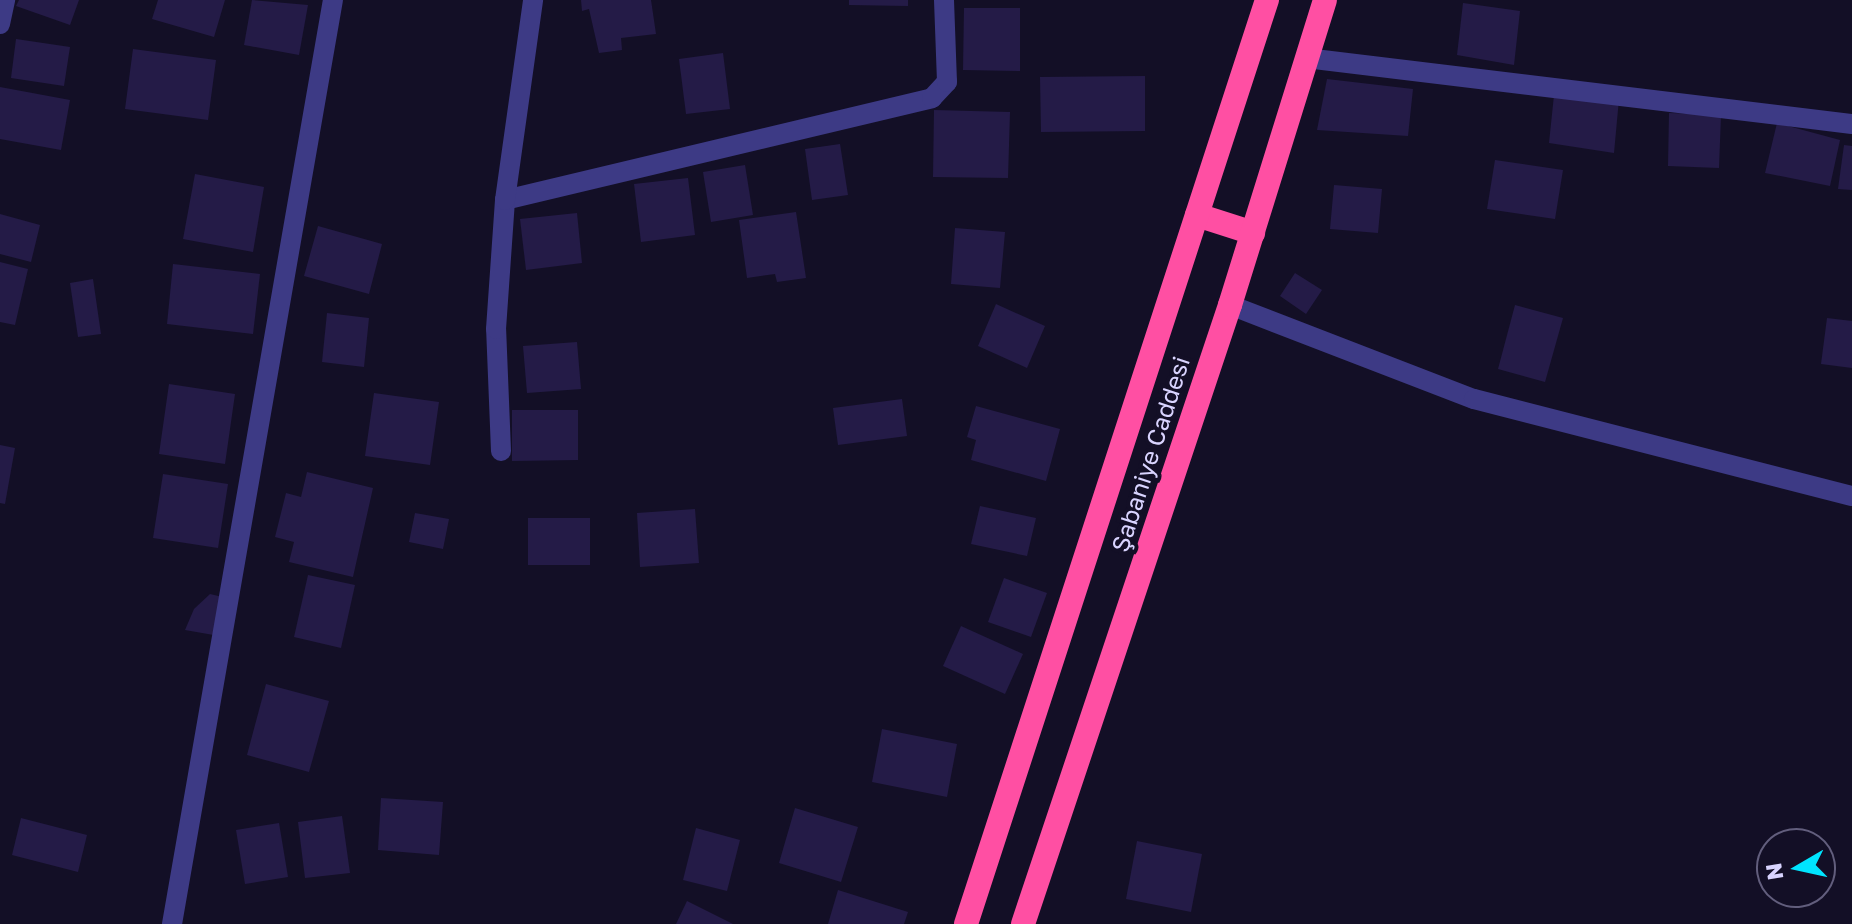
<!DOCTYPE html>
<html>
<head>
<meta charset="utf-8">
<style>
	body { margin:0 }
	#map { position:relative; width:1852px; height:924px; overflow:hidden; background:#130f26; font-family:"Golos Text",sans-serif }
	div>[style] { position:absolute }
	.building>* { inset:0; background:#241b47 }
	.street>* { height:20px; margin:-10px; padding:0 10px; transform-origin:10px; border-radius:10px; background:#3d3a85 }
	.highway>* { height:24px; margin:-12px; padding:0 12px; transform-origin:12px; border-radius:12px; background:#ff4fa3 }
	span { translate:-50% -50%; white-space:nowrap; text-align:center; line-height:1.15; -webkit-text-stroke:8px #130f26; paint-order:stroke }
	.street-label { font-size:24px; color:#d9d4ff }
	.north { position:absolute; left:1756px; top:828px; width:80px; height:80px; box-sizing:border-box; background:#130f26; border:2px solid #625e7d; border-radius:50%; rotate:261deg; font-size:22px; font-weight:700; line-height:32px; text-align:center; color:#d9d4ff }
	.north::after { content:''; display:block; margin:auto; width:28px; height:36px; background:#00e5ff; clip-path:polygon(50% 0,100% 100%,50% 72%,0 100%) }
</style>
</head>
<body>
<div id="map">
	<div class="building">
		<i style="clip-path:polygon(19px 0,79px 0,70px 25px,16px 6px)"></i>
		<i style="clip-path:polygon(158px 0,225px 0,214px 37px,152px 19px)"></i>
		<i style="clip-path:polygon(252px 0,308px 5px,299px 55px,244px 45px)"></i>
		<i style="clip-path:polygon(581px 0,651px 0,656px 34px,621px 38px,622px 50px,599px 53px,589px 9px,582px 11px)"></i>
		<i style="clip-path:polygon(849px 0,908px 0,908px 6px,849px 5px)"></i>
		<i style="clip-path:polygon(1463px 3px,1520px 11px,1514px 65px,1457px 55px)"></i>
		<i style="clip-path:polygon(964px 8px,1020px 8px,1020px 71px,963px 70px)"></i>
		<i style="clip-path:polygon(16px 39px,70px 47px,64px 86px,11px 78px)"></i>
		<i style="clip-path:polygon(133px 49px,216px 60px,208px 120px,125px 109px)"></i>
		<i style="clip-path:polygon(723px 53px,730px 109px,686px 114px,679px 59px)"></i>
		<i style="clip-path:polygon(1145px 76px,1145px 131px,1041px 132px,1040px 77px)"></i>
		<i style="clip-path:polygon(1327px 79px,1413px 89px,1408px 136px,1317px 130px)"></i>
		<i style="clip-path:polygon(0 87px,70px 100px,61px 150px,0 139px)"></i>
		<i style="clip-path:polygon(1554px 95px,1619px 99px,1614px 153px,1549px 143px)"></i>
		<i style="clip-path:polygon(934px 110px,1010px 112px,1008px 178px,933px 177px)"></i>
		<i style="clip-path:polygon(1669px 113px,1721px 115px,1719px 168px,1668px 166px)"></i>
		<i style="clip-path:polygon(1777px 123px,1840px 140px,1830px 186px,1765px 173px)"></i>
		<i style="clip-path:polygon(840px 144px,848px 195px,812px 200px,805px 149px)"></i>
		<i style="clip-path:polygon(1844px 145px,1852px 146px,1852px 190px,1838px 189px)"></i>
		<i style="clip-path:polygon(1495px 160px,1563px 170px,1555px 219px,1487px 209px)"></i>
		<i style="clip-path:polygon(745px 165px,753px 215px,711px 222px,703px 172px)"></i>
		<i style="clip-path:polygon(195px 174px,264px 187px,253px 252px,183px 239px)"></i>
		<i style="clip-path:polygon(688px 178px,695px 235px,641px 242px,634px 184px)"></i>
		<i style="clip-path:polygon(1334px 185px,1382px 189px,1378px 233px,1330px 229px)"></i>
		<i style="clip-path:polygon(796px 212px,806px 278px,777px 282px,775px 274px,747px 278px,739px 220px)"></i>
		<i style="clip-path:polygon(577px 213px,582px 263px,526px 270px,520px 219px)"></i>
		<i style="clip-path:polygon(0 214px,40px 225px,31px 262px,0 254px)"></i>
		<i style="clip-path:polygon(318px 226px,382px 244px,369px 294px,304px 276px)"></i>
		<i style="clip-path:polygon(955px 228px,1005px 232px,1000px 288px,951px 284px)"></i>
		<i style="clip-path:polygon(0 262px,28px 269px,15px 325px,0 322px)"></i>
		<i style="clip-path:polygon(173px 264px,260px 274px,253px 334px,167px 324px)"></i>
		<i style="clip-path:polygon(1295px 273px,1322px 290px,1306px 314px,1280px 296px)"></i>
		<i style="clip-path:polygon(93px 279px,101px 334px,78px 337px,70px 283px)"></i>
		<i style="clip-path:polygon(996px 304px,1045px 326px,1027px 368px,978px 346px)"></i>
		<i style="clip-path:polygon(1515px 305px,1563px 318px,1545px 382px,1498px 369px)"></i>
		<i style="clip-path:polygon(327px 313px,369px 318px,364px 367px,322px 362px)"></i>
		<i style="clip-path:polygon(1827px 318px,1852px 321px,1852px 368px,1821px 364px)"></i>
		<i style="clip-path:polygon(577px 342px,581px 389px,527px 393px,523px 346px)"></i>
		<i style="clip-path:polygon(169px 384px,235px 394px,225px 464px,159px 454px)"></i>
		<i style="clip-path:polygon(374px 393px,439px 402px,430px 465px,365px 456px)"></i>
		<i style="clip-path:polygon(902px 399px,907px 436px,838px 445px,833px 408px)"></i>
		<i style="clip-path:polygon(976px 406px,1060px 429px,1046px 481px,971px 460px,976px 440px,967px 437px)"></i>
		<i style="clip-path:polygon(512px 410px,578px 410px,578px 460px,512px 461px)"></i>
		<i style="clip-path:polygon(0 445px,15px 448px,5px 504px,0 503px)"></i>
		<i style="clip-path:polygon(307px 472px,373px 488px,353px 577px,289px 562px,294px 542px,275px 537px,286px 493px,301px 497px)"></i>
		<i style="clip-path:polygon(163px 474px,228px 484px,218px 548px,153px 538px)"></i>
		<i style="clip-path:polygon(980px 506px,1036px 518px,1027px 556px,971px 544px)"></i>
		<i style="clip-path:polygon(695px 509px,699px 563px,640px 567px,637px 513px)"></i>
		<i style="clip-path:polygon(415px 513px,449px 519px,443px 549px,409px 542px)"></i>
		<i style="clip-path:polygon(528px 518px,590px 518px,590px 565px,528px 565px)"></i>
		<i style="clip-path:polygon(308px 575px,355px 585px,341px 648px,294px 637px)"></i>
		<i style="clip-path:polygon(1004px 578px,1047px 593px,1031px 637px,988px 622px)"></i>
		<i style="clip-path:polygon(210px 594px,235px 600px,225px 637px,185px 630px,194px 609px)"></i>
		<i style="clip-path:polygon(961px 626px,1023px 654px,1005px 694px,943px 666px)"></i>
		<i style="clip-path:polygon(266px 684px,329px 701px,309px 772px,247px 755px)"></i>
		<i style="clip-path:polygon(882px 729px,957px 744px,947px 797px,872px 782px)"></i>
		<i style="clip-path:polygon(381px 798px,443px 802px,439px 855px,378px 850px)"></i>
		<i style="clip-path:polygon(795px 808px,858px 827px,841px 882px,779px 863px)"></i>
		<i style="clip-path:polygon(342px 816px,350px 873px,305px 878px,298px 822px)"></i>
		<i style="clip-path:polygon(21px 818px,87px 835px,78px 872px,12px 855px)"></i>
		<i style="clip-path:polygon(279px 823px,288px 877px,245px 884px,236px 830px)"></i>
		<i style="clip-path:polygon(696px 828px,740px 840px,727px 891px,683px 880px)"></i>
		<i style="clip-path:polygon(1137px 841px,1202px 854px,1191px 912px,1126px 899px)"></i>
		<i style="clip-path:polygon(838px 890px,908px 912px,904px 924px,828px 924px)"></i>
		<i style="clip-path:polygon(687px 901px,733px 924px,676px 924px)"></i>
	</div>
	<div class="street">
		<i style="left:0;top:24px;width:25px;rotate:-78deg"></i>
		<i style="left:1306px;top:58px;width:550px;rotate:6.89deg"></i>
		<i style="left:505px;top:200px;width:439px;rotate:-13.4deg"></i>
		<i style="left:932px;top:98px;width:22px;rotate:-47deg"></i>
		<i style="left:947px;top:82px;width:82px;rotate:-92.1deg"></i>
		<i style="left:1230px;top:305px;width:261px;rotate:21.1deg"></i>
		<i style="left:1474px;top:399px;width:390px;rotate:14.4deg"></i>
		<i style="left:501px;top:451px;width:122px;rotate:-92.3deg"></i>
		<i style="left:496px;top:329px;width:129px;rotate:-86deg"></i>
		<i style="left:505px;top:200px;width:202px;rotate:-82deg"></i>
		<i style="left:172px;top:924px;width:938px;rotate:-80.12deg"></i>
	</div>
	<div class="highway">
		<i style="left:1197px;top:215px;width:59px;rotate:17.8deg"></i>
		<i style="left:966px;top:924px;width:972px;rotate:-71.96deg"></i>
		<i style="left:1023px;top:924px;width:653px;rotate:-71.51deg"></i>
		<i style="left:1230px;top:305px;width:319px;rotate:-72.7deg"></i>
	</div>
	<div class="street-label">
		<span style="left:1150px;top:454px;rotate:-72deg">Şabaniye Caddesi</span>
	</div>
	<div class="north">N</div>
</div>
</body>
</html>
